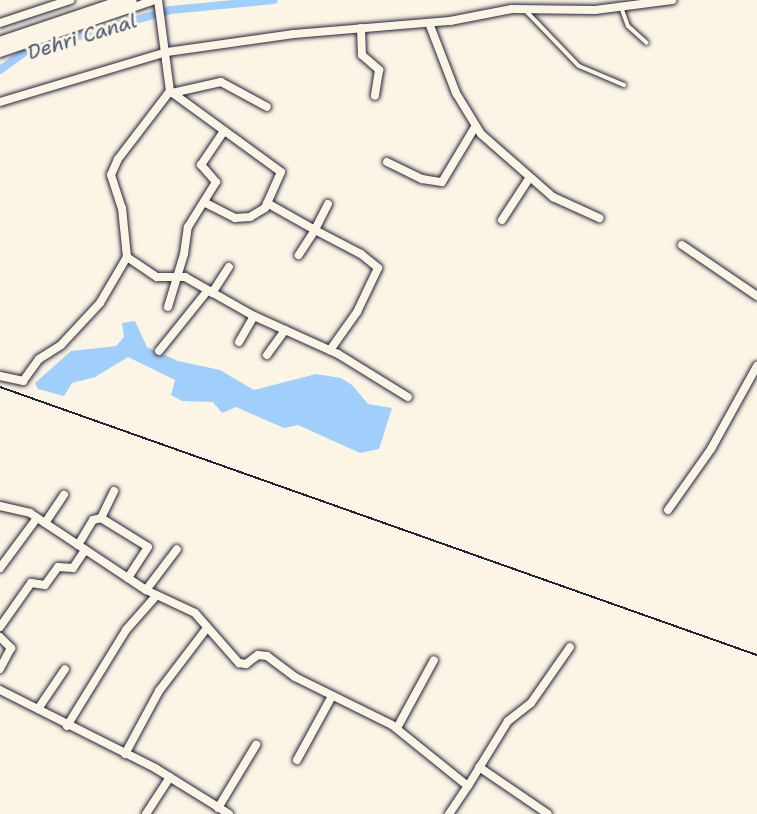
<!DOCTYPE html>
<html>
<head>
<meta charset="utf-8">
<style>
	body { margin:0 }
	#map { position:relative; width:757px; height:814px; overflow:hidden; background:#fcf5e5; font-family:"Shantell Sans",sans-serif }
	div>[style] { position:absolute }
	.water>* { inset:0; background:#a1cffc }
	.canal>* { height:8px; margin:-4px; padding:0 4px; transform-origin:4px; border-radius:4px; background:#a1cffc }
	.roads { filter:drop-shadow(0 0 2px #22223b) drop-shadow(0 0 2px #22223b) }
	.service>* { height:4px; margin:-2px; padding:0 2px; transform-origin:2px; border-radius:2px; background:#fcf5e5 }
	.minor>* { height:8px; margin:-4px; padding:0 4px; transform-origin:4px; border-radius:4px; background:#fcf5e5 }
	.trunk>* { height:14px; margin:-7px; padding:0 7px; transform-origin:7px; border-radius:7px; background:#fcf5e5 }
	.rail>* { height:2px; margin:-1px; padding:0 1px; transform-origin:1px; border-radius:1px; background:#22223b }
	span { translate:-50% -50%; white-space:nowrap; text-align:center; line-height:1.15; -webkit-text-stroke:6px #fcf5e5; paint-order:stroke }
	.water-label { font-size:20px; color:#485675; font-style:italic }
</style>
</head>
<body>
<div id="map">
	<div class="water">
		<i style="clip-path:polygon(135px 321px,147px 347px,178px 361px,220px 370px,254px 390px,316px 374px,341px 378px,352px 385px,368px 404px,392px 408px,379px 449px,360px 453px,298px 425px,284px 428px,236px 407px,222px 413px,213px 402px,182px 401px,171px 395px,175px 380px,128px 357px,95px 377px,72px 383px,64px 396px,38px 389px,35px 383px,71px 351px,116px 346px,124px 337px,122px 323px)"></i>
	</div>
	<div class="canal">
		<i style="left:0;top:70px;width:34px;rotate:-36deg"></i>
		<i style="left:28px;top:50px;width:148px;rotate:-15.6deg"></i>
		<i style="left:171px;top:10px;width:103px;rotate:-5.5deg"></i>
	</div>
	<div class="roads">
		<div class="service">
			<i style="left:621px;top:7px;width:20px;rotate:70deg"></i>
			<i style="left:628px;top:26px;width:25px;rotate:42deg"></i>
			<i style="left:526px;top:11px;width:76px;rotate:46.1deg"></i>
			<i style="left:579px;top:66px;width:49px;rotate:22.9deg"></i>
		</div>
		<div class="minor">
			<i style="left:158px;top:0;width:92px;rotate:82.5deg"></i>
			<i style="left:170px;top:91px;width:86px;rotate:127.4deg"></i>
			<i style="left:118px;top:159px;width:17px;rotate:114deg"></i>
			<i style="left:111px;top:175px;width:35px;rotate:72deg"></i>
			<i style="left:122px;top:208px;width:49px;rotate:84.2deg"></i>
			<i style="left:127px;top:257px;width:36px;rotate:34deg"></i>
			<i style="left:157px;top:277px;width:28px"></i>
			<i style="left:185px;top:277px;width:79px;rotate:29.5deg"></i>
			<i style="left:254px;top:316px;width:92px;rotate:24.3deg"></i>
			<i style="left:338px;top:354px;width:82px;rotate:31.6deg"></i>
			<i style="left:0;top:23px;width:74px;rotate:-18.2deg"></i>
			<i style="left:429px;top:23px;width:75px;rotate:68.9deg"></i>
			<i style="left:456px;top:93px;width:48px;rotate:58.6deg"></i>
			<i style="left:481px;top:134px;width:96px;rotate:41.2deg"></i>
			<i style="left:553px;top:197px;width:51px;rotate:24.5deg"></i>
			<i style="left:361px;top:28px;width:27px;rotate:88deg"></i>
			<i style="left:362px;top:55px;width:23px;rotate:41deg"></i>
			<i style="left:379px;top:70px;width:26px;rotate:99deg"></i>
			<i style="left:0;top:53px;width:164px;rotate:-18.9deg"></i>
			<i style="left:172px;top:93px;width:50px;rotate:-12.7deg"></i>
			<i style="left:221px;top:82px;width:52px;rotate:28.5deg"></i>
			<i style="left:174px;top:94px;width:132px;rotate:36.1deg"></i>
			<i style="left:281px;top:172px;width:39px;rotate:114deg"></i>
			<i style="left:265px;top:208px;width:17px;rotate:149deg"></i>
			<i style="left:250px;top:217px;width:15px;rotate:176deg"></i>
			<i style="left:235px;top:218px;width:35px;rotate:-153deg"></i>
			<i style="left:0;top:102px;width:174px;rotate:-16.7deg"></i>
			<i style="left:167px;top:52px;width:128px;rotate:-8.1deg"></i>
			<i style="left:294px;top:34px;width:157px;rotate:-4.8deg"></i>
			<i style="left:450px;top:21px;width:63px;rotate:-11deg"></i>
			<i style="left:512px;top:9px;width:83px;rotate:0.7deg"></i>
			<i style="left:595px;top:10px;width:78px;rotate:-7.4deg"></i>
			<i style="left:387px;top:162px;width:39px;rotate:26deg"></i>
			<i style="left:422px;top:179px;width:20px;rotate:9deg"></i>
			<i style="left:442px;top:182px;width:64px;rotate:-59deg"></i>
			<i style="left:267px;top:203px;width:55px;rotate:29.4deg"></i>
			<i style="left:315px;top:230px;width:30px;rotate:123deg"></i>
			<i style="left:328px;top:204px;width:29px;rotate:117deg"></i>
			<i style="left:315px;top:230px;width:52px;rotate:27.6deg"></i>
			<i style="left:361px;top:254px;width:22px;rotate:39deg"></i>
			<i style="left:378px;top:268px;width:49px;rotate:115.5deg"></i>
			<i style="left:357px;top:312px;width:47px;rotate:125.4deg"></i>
			<i style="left:502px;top:220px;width:51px;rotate:-56.9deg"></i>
			<i style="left:682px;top:245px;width:91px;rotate:34.2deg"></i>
			<i style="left:212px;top:293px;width:31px;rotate:-57deg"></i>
			<i style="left:168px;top:307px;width:55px;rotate:-73.2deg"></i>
			<i style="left:184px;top:254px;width:27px;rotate:-82deg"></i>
			<i style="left:188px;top:227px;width:53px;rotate:-58.1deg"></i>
			<i style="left:216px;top:182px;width:23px;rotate:-131deg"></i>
			<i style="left:201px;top:165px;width:41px;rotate:-55.9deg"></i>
			<i style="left:239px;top:342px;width:30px;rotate:-60deg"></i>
			<i style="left:159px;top:351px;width:78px;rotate:-51.2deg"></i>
			<i style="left:267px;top:355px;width:31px;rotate:-54deg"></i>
			<i style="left:0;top:376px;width:24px;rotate:12deg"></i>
			<i style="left:23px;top:381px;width:27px;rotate:-54deg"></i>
			<i style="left:39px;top:359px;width:26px;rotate:-32deg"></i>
			<i style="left:61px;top:345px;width:57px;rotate:-47.1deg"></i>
			<i style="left:100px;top:303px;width:53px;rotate:-59.6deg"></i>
			<i style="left:0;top:506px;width:31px;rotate:13deg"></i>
			<i style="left:30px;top:513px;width:139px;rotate:33.6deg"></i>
			<i style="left:146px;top:590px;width:54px;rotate:25.1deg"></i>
			<i style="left:195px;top:613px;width:67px;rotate:48.7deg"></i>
			<i style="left:239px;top:663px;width:7px;rotate:8deg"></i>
			<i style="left:246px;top:664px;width:15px;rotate:-37deg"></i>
			<i style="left:258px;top:655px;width:9px;rotate:6deg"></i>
			<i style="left:267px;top:656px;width:35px;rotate:37deg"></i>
			<i style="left:295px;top:677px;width:108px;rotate:26.3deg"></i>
			<i style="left:392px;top:725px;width:97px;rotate:38.8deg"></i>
			<i style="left:468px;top:786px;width:76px;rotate:-58.4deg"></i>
			<i style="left:508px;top:721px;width:29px;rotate:-38deg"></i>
			<i style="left:531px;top:703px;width:68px;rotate:-55.1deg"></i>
			<i style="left:668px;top:510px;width:75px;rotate:-54.8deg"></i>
			<i style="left:711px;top:449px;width:95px;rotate:-61deg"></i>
			<i style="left:101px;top:518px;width:55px;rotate:31.7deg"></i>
			<i style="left:148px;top:547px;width:37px;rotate:123deg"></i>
			<i style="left:45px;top:523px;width:34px;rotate:-56deg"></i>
			<i style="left:78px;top:545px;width:29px;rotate:-59deg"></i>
			<i style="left:93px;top:520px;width:8px;rotate:-14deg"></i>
			<i style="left:101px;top:518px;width:30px;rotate:-64deg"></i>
			<i style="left:0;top:568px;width:62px;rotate:-53.5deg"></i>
			<i style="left:146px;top:590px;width:51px;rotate:-52.9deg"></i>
			<i style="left:0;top:627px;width:54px;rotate:-54.8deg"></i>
			<i style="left:31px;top:583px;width:14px;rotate:8deg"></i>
			<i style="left:45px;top:585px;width:22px;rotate:-54deg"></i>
			<i style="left:58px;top:567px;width:15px;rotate:4deg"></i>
			<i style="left:73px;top:568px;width:22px;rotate:-56deg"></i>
			<i style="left:0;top:637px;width:16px;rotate:45deg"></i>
			<i style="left:11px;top:648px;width:24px;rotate:118deg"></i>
			<i style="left:0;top:690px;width:174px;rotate:26.7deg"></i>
			<i style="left:155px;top:768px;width:87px;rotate:31.9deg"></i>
			<i style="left:38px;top:709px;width:48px;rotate:-56deg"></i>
			<i style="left:67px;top:726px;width:113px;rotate:-58.4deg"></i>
			<i style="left:126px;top:630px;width:45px;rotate:-48.6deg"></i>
			<i style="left:397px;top:728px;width:77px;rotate:-61.4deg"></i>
			<i style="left:125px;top:754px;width:72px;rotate:-61.6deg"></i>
			<i style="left:159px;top:691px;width:79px;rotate:-52.7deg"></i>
			<i style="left:297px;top:760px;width:73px;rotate:-61.3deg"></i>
			<i style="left:479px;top:767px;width:83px;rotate:34.3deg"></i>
			<i style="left:218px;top:808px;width:74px;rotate:-58.9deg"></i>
			<i style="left:146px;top:814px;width:44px;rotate:-57deg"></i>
			<i style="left:449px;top:814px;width:34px;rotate:-56deg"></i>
		</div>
		<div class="trunk">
			<i style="left:0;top:44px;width:137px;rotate:-18.7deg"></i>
		</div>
	</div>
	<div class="rail">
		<i style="left:0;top:387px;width:803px;rotate:19.5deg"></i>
	</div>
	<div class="water-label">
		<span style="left:82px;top:37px;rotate:-17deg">Dehri Canal</span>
	</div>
</div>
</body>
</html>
